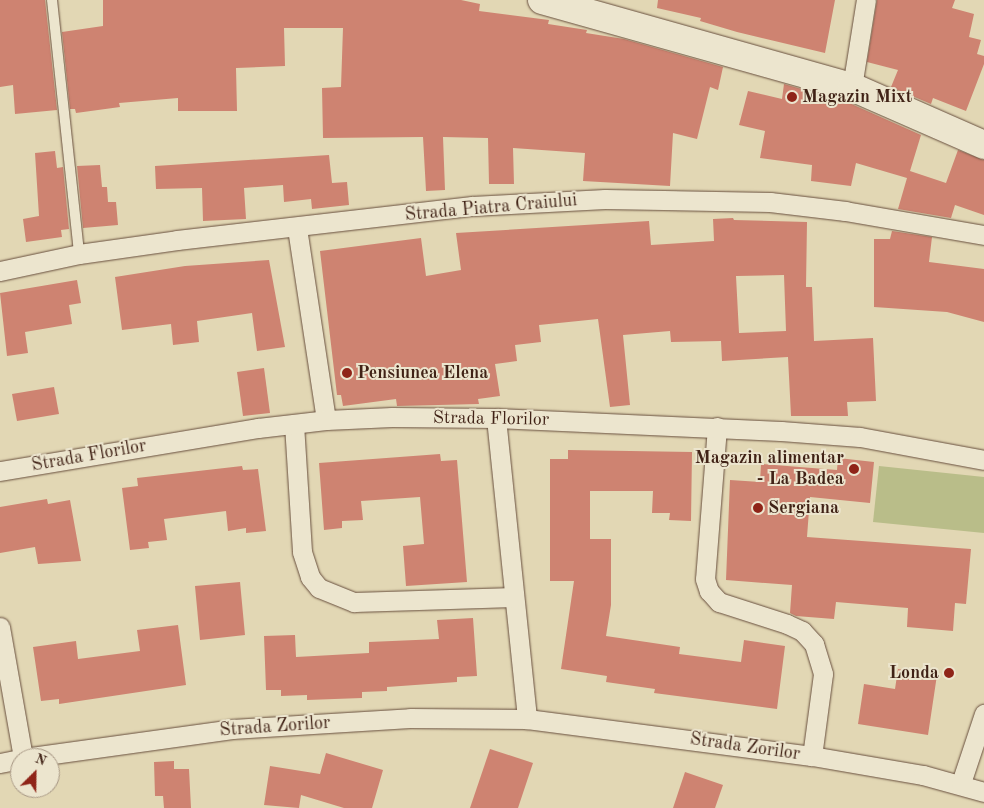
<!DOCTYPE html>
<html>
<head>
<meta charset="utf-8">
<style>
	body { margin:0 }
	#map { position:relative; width:984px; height:808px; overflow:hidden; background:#e2d7b4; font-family:"Old Standard TT",serif }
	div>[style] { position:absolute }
	.green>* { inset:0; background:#b9bd89 }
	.building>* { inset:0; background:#ce8371 }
	.roads { filter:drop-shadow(0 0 1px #684f3e) drop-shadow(0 0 1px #684f3e) }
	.lane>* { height:10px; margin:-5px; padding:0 5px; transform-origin:5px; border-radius:5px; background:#ece5ce }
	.street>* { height:19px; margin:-9.5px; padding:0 9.5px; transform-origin:9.5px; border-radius:9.5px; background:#ece5ce }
	.secondary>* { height:28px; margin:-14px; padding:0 14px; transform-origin:14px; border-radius:14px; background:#ece5ce }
	.dots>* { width:14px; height:14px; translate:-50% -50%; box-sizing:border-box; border:2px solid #ece5ce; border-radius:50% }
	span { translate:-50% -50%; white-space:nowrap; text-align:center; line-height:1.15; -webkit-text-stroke:4px #ece5ce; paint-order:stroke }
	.poi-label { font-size:18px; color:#402216; font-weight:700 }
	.left { translate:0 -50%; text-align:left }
	.right { translate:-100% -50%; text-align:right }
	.street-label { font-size:18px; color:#402216 }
	.north { position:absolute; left:10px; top:748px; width:50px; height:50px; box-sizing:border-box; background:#ece5ce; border:1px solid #a79784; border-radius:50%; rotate:23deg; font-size:14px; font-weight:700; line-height:20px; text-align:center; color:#402216 }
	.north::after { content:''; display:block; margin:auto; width:18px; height:22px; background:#8f2418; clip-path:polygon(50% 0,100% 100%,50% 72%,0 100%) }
</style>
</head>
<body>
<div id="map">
	<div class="green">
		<i style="clip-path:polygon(879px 466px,984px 477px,984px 533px,873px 522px)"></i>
	</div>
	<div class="building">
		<i style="clip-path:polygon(0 0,45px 0,57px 110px,15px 114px,13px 85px,0 87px)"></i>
		<i style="clip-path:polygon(103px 0,461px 0,480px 4px,479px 11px,549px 20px,548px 24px,587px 30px,586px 33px,624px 39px,723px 67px,718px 90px,710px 87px,697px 139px,673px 133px,670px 186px,583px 181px,585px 153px,513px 148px,514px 184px,489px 184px,488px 138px,443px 137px,445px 190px,426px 191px,423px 137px,323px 138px,322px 88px,341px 87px,343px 28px,284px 28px,285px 66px,236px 68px,237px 111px,178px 111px,178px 98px,119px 103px,120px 107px,76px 113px,75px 109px,70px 109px,62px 32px,103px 26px)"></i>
		<i style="clip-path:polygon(658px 0,835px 0,825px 53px,737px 32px,700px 21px,701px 18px,657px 8px)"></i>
		<i style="clip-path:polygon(877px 0,955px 0,952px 8px,974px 14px,969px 37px,981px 40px,977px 54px,984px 56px,984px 64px,966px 111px,933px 98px,931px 104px,891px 87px,898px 70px,867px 62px)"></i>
		<i style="clip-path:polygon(784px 84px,847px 102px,921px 135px,910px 171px,946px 183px,958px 150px,984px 160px,984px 215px,955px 205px,951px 218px,898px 209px,907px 178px,856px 163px,851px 186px,811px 181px,812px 165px,760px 158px,765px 131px,739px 125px,748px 91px,782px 99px)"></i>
		<i style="clip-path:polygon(55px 151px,57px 168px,63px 167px,69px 229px,61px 230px,62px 237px,26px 242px,23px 219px,39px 216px,35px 153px)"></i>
		<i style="clip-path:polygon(329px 155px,332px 183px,347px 182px,349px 205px,312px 209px,311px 199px,284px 202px,283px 185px,244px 188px,246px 219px,203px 221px,202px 188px,156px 189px,155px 166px)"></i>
		<i style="clip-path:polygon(100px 165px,102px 187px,107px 187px,108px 202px,116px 202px,118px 225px,83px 228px,77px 166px)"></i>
		<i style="clip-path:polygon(evenodd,733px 218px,734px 220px,807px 222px,806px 287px,812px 287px,814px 341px,873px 338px,876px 401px,847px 402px,848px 416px,791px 416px,788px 357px,722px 361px,721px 341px,671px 342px,670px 331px,623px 335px,630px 405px,610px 407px,598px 319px,539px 325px,541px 342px,515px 345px,517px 361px,495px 364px,500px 396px,478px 399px,479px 404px,397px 406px,396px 399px,343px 406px,341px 395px,337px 395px,320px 251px,421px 238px,426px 276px,461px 270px,456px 233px,649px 221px,651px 245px,714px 241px,713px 219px,733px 218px,784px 275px,786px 331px,739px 333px,736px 276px,784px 275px)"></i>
		<i style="clip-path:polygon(892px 231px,932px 237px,929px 262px,984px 269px,984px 322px,947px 312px,874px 307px,874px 239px,890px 239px)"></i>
		<i style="clip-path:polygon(269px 260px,285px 347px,257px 351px,252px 313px,197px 321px,199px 342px,173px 345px,171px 324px,122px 330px,115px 277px,185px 266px)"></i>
		<i style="clip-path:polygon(77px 280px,81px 303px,69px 305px,72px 324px,25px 332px,28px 353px,7px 356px,0 293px)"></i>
		<i style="clip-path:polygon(264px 368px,270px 413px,243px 416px,237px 372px)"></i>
		<i style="clip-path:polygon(54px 387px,59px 414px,17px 421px,12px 394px)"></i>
		<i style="clip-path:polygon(568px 450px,692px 452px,691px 521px,669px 520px,670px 513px,652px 513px,653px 491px,590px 491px,590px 539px,611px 539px,611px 605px,606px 636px,680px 647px,679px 654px,741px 662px,744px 640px,785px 646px,777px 709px,654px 693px,655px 689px,606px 682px,607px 676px,561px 669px,574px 581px,550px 581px,550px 459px,568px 459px)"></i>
		<i style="clip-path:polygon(440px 454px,441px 461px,457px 460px,467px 582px,406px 586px,403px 546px,424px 544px,420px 497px,361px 501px,363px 520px,342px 521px,342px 528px,324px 530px,319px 463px)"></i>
		<i style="clip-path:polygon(838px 458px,874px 462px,870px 503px,810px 497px,807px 537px,971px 549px,966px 604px,955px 603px,953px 631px,907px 627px,908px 608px,836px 602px,834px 619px,796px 616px,790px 613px,792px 585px,726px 580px,730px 480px,760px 482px,761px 464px,837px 470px)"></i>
		<i style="clip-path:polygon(242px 466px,243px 470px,258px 469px,266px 531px,246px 533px,246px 528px,228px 531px,226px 511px,164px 519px,167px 540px,148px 542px,149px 548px,130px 550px,122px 488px,138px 486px,137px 478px)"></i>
		<i style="clip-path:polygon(47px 499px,48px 504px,70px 500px,81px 561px,38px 564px,35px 547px,0 553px,0 507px)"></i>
		<i style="clip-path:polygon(240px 582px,245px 635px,200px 640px,195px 586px)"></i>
		<i style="clip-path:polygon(473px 618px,477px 676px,457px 677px,457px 682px,387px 687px,387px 691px,362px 692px,362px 698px,307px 700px,307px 695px,281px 696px,281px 690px,266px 690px,264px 636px,295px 635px,296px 657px,369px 653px,369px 642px,439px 639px,437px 620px)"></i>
		<i style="clip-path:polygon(178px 625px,186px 685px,59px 704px,59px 699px,41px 701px,33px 647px,76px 641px,78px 659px,140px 651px,137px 630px)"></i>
		<i style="clip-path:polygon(898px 669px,937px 675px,928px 735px,858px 724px,864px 684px,895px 689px)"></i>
		<i style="clip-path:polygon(490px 749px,533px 763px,518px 808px,470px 808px)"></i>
		<i style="clip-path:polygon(326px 753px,383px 770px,372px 808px,344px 808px,301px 795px,299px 808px,264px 805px,270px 766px,320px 774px)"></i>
		<i style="clip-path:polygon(174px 761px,174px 769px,189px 769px,191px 808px,164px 808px,163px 796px,155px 796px,154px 762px)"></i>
		<i style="clip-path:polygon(685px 772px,723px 785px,715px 808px,673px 808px)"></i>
	</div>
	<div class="roads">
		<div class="lane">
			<i style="left:52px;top:0;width:255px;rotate:83.9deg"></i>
		</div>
		<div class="street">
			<i style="left:852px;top:87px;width:88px;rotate:-80.9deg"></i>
			<i style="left:297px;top:228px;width:194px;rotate:81.4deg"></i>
			<i style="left:0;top:271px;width:81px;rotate:-12.1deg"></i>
			<i style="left:79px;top:254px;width:99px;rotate:-8.1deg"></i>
			<i style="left:177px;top:240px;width:297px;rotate:-6.6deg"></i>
			<i style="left:472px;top:206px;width:133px;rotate:-3deg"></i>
			<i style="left:605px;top:199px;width:165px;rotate:1deg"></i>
			<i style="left:770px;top:202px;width:76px;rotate:6.8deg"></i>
			<i style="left:845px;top:211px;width:141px;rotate:9.8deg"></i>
			<i style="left:496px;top:418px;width:303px;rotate:84.1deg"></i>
			<i style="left:294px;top:424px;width:128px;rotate:86.4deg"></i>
			<i style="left:302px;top:552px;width:26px;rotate:72deg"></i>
			<i style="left:310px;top:577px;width:14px;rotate:51deg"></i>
			<i style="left:319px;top:588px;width:38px;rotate:22deg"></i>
			<i style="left:354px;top:602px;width:160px;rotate:-1.8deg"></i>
			<i style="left:717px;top:427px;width:152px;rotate:94.5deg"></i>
			<i style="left:705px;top:579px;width:13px;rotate:72deg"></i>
			<i style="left:709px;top:591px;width:15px;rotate:48deg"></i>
			<i style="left:719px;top:602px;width:71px;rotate:17.9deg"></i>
			<i style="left:787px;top:624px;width:17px;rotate:25deg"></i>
			<i style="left:802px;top:631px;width:18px;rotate:47deg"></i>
			<i style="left:814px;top:644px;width:31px;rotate:73deg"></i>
			<i style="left:823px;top:674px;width:83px;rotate:97.6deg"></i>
			<i style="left:0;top:471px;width:262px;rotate:-9.5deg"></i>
			<i style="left:258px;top:428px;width:68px;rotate:-6.7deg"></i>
			<i style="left:326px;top:420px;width:66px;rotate:-2.6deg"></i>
			<i style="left:392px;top:417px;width:104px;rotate:0.6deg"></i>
			<i style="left:496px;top:418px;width:285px;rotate:2.6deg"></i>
			<i style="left:781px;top:431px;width:79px;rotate:4.3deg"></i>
			<i style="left:860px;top:437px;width:126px;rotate:10.5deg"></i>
			<i style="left:0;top:627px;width:133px;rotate:80deg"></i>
			<i style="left:24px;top:758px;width:210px;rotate:-7.9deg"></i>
			<i style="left:232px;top:729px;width:178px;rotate:-3.5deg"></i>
			<i style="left:410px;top:718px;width:117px;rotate:0.5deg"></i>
			<i style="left:527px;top:719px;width:287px;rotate:7.4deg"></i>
			<i style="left:812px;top:756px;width:113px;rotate:9.7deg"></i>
			<i style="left:923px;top:775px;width:63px;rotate:15.6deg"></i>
			<i style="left:0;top:763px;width:20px;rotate:-11deg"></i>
			<i style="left:961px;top:783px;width:73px;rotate:-71.6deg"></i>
		</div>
		<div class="secondary">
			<i style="left:542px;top:0;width:322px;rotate:15.7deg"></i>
			<i style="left:852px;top:87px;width:144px;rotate:23.7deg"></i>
		</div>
	</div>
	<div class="dots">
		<i style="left:792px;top:97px;background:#8f2418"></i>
		<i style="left:347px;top:373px;background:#8f2418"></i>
		<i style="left:854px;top:469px;background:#8f2418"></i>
		<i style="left:758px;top:508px;background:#8f2418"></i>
		<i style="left:949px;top:673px;background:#8f2418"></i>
	</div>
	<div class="poi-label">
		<span class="left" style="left:802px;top:97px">Magazin Mixt</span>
		<span class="left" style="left:357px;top:373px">Pensiunea Elena</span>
		<span class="right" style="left:844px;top:469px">Magazin alimentar<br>- La Badea</span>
		<span class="left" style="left:768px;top:508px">Sergiana</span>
		<span class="right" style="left:939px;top:673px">Londa</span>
	</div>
	<div class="street-label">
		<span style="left:491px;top:208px;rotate:-5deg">Strada Piatra Craiului</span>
		<span style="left:491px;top:419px;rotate:1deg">Strada Florilor</span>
		<span style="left:89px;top:456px;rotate:-10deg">Strada Florilor</span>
		<span style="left:275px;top:727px;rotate:-4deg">Strada Zorilor</span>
		<span style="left:745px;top:747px;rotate:8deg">Strada Zorilor</span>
	</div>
	<div class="north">N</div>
</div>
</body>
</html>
